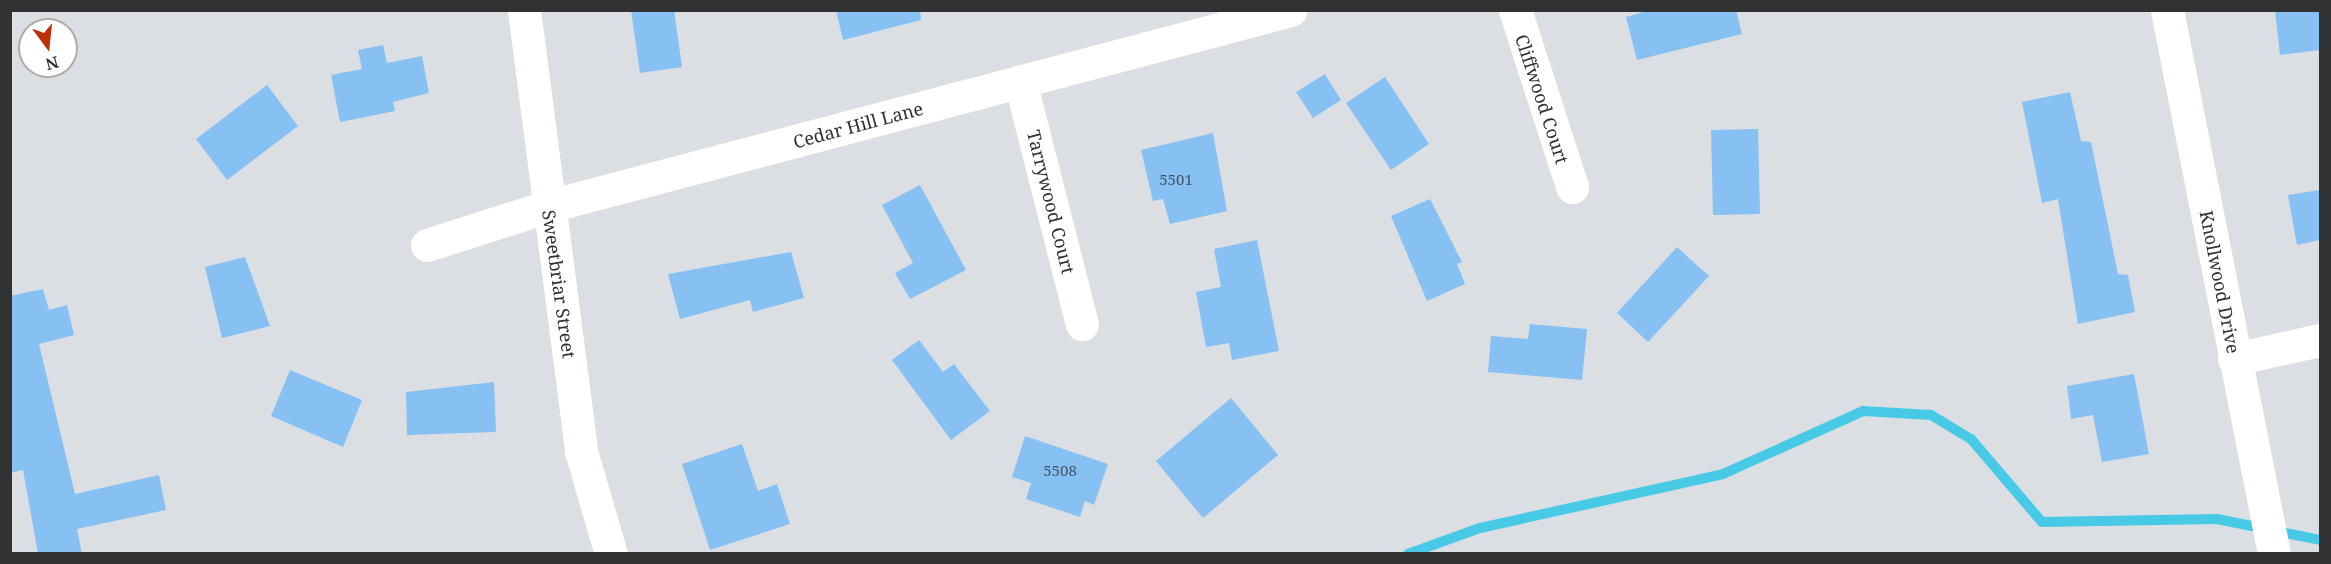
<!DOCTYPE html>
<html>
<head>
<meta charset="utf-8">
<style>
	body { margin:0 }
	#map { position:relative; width:2331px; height:564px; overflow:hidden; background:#dbdfe3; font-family:"Noto Serif",serif }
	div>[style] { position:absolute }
	.stream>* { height:10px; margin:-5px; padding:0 5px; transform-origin:5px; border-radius:5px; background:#48cae7 }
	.building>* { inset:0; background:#87c0f3 }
	.minor>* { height:33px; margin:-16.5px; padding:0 16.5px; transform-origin:16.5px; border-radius:16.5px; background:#fff }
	span { translate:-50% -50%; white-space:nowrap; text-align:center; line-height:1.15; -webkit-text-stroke:5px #fff; paint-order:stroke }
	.number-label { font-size:15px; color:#455562 }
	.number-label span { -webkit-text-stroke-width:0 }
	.street-label { font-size:18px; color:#2f3132 }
	.frame { position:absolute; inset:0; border:12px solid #2f3132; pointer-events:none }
	.north { position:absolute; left:18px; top:18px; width:60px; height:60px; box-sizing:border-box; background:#fff; border:2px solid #acadad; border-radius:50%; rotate:165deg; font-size:16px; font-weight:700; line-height:24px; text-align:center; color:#2f3132 }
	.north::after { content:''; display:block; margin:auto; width:21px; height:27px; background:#ba3008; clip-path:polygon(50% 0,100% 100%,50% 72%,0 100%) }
</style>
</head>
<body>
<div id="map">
	<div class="stream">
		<i style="left:1408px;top:554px;width:77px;rotate:-19.9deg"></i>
		<i style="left:1480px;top:528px;width:249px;rotate:-12.5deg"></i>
		<i style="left:1723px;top:474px;width:154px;rotate:-24.2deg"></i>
		<i style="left:1863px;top:411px;width:68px;rotate:3.4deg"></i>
		<i style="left:1931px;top:415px;width:47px;rotate:31deg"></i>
		<i style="left:1971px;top:439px;width:109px;rotate:49.5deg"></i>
		<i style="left:2042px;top:522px;width:175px;rotate:-1deg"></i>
		<i style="left:2217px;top:519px;width:105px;rotate:11.5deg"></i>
	</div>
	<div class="building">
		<i style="clip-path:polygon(631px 10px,674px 10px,682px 67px,640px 73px)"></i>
		<i style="clip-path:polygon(836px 10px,920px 10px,921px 20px,843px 40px)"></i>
		<i style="clip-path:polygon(1651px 10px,1736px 10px,1742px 34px,1637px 60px,1626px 17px)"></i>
		<i style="clip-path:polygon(2275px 10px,2319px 10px,2320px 50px,2280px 55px)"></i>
		<i style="clip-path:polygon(383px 45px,387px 63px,422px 56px,429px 93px,393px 102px,395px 111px,340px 122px,331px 75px,362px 69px,358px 50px)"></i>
		<i style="clip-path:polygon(1325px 74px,1341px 100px,1313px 118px,1296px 92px)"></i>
		<i style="clip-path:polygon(1385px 77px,1429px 144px,1391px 170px,1346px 103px)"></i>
		<i style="clip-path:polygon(267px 85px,298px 126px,227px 180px,196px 139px)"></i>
		<i style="clip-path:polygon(2070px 92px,2081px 141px,2091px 142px,2118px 274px,2128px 275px,2135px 312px,2078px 324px,2058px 199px,2042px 203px,2022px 102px)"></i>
		<i style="clip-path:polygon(1758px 129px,1760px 214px,1713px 215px,1711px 130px)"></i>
		<i style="clip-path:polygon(1213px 133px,1227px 211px,1170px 224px,1163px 199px,1153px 201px,1141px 150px)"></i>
		<i style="clip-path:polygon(920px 185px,966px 270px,910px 299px,895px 273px,913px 263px,882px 205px)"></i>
		<i style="clip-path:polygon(2320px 190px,2320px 240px,2297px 245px,2288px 195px)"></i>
		<i style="clip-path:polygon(1430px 199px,1462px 262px,1457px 264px,1465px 284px,1427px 301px,1391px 216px)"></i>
		<i style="clip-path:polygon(1257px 240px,1279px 351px,1232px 360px,1229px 343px,1206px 347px,1196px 292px,1221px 287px,1214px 249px)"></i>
		<i style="clip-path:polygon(1677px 247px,1709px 276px,1648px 342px,1617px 313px)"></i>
		<i style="clip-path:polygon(791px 252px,804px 298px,753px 312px,750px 300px,680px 319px,668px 274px)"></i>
		<i style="clip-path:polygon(245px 257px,270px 326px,222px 338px,205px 267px)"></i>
		<i style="clip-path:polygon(43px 289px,49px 310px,67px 305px,74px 335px,39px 344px,75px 494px,159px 475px,166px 510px,77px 529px,82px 554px,38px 554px,23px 470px,10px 473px,10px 296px)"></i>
		<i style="clip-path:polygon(1530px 324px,1587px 329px,1582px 380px,1488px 372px,1491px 336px,1528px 339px)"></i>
		<i style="clip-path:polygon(919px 340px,943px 372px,954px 364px,990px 411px,951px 440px,892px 360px)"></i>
		<i style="clip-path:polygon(290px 370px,362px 400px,343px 447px,271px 416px)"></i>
		<i style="clip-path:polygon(2134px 374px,2149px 454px,2102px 462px,2093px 415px,2071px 419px,2067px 386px)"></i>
		<i style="clip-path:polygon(494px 382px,496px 432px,407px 435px,406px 392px)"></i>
		<i style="clip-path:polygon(1231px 398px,1278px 455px,1203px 518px,1156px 461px)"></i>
		<i style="clip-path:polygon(1025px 436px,1108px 464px,1094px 505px,1085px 501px,1080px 517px,1026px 499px,1031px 483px,1012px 477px)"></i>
		<i style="clip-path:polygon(742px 444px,758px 491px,777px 484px,790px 524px,710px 550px,682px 464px)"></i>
	</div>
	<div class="minor">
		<i style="left:524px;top:10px;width:445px;rotate:82.6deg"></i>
		<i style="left:581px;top:451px;width:107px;rotate:73.8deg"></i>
		<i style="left:1515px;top:10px;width:186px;rotate:72.1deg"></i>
		<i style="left:2167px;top:10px;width:554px;rotate:78.87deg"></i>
		<i style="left:1020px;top:81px;width:251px;rotate:75.7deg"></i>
		<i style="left:427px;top:245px;width:128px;rotate:-17.7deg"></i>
		<i style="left:549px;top:206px;width:767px;rotate:-14.8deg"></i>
		<i style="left:2234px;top:359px;width:88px;rotate:-12.5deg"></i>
	</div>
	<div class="number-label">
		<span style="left:1176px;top:180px">5501</span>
		<span style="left:1060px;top:471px">5508</span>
	</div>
	<div class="street-label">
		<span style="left:1542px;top:99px;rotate:72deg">Cliffwood Court</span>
		<span style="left:858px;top:125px;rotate:-15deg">Cedar Hill Lane</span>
		<span style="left:1051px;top:202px;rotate:76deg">Tarrywood Court</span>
		<span style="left:2220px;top:282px;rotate:79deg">Knollwood Drive</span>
		<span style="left:559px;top:284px;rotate:82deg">Sweetbriar Street</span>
	</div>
	<div class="frame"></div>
	<div class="north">N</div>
</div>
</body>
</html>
